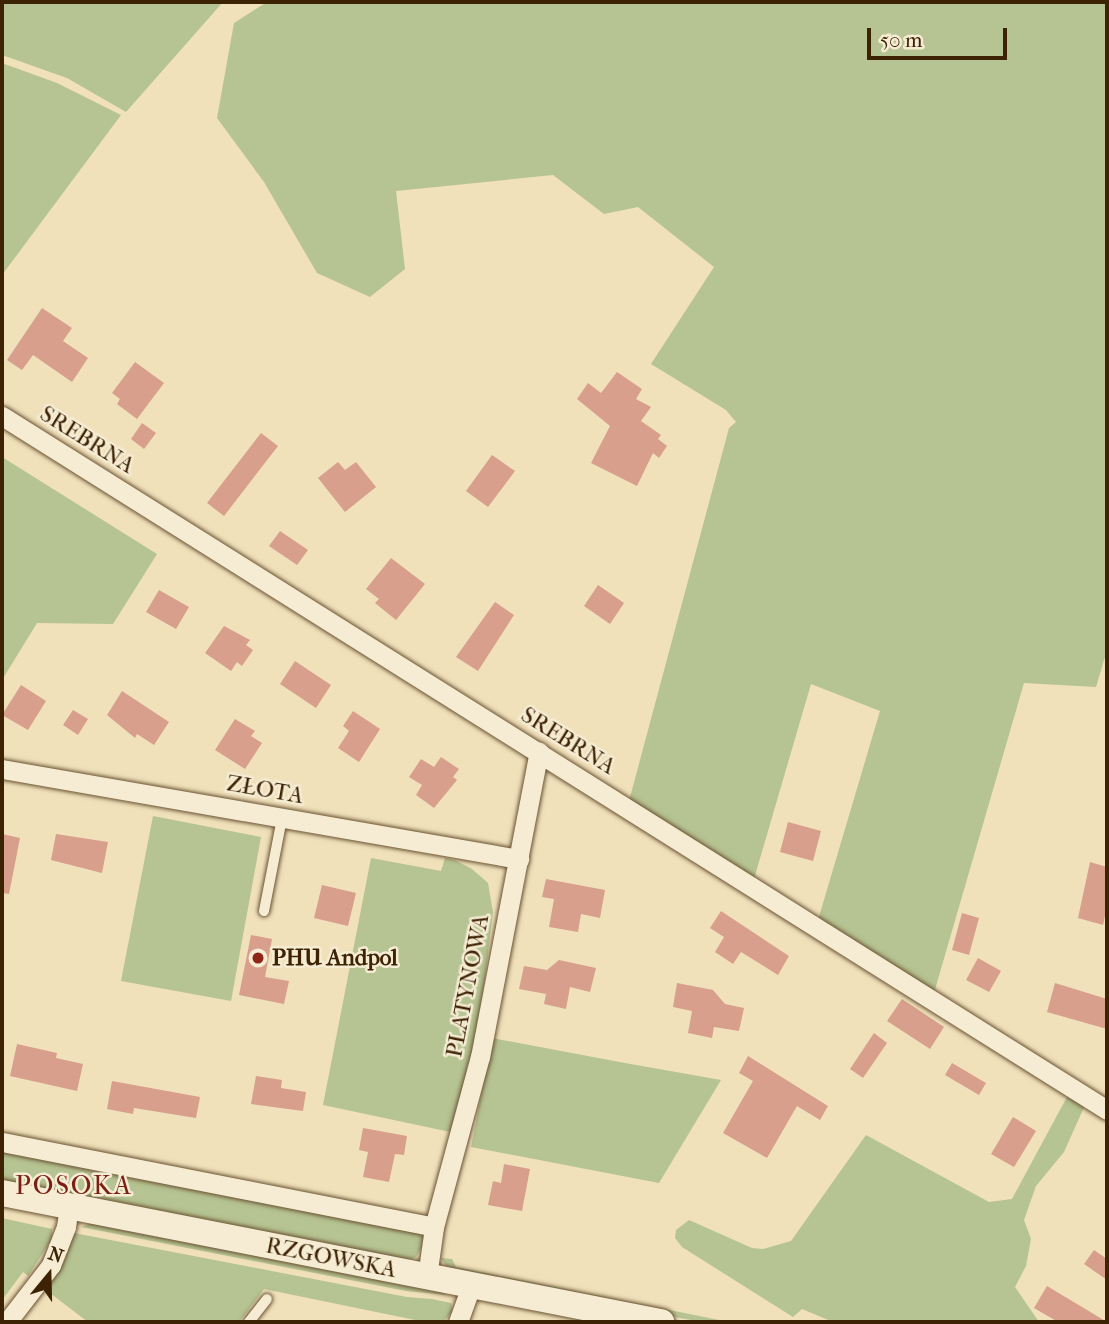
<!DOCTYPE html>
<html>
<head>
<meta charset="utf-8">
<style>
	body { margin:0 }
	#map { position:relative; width:1109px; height:1324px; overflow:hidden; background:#f0e1bb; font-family:"IM FELL French Canon",serif }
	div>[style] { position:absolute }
	.green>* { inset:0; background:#b6c392 }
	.building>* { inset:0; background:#d79f8c }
	.roads { filter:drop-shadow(0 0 2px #6a5232) drop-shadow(0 0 2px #6a5232) }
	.lane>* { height:10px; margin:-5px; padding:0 5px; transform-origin:5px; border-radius:5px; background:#f5ecd3 }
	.street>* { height:19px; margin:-9.5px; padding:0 9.5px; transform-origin:9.5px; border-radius:9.5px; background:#f5ecd3 }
	.secondary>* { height:26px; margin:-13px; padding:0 13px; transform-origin:13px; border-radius:13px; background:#f5ecd3 }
	.dots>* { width:19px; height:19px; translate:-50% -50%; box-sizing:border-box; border:4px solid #f5ecd3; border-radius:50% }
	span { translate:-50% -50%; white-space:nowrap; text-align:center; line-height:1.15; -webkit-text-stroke:5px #f5ecd3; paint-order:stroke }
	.street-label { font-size:23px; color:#3d2204 }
	.poi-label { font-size:23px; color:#3d2204; font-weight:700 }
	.left { translate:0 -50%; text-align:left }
	.quarter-label { font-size:26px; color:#7a1f14; letter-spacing:2px }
	.frame { position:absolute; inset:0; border:4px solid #3d2204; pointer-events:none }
	.north { position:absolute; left:14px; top:1240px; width:70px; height:70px; -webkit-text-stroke:5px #f5ecd3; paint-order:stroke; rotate:19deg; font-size:19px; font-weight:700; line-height:28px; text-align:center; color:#3d2204 }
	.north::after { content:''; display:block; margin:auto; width:24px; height:32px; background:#3d2204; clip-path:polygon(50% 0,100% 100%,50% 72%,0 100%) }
	.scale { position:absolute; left:867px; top:28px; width:140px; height:32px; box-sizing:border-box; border:4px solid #3d2204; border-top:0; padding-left:9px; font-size:21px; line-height:24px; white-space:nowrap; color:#3d2204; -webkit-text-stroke:5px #f5ecd3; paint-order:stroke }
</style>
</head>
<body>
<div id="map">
	<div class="green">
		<i style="clip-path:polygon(2px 2px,223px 2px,126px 112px,67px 78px,2px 55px)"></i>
		<i style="clip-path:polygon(267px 2px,1107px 2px,1107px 650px,1096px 687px,1024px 683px,934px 993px,818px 920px,880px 711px,811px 684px,754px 879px,629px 801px,729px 428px,736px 422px,726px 410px,651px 364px,714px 267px,638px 207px,604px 214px,553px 175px,396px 191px,405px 269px,370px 297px,317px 273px,264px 182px,217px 118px,234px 23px)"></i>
		<i style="clip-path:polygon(2px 63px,57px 83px,121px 115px,2px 275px)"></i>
		<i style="clip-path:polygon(2px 457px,157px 554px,113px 624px,37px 623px,2px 680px)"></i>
		<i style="clip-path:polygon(153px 816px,261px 837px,231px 1001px,121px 981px)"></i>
		<i style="clip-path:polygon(371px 858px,441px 871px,445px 858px,455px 860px,472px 869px,488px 883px,493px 912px,485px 978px,473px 1053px,455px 1133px,323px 1105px)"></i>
		<i style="clip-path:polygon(492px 1038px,625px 1063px,721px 1080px,659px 1183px,471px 1147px)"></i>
		<i style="clip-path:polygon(1068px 1095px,1085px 1105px,1064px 1152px,1036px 1186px,1024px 1220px,1031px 1239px,1026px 1266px,1015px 1287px,1039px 1322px,833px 1322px,802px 1309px,793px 1317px,682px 1247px,675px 1238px,676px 1230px,689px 1220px,752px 1248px,763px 1249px,791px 1241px,866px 1135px,989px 1202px,1012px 1199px)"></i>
		<i style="clip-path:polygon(2px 1148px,411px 1225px,424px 1238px,422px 1247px,416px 1257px,405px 1262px,2px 1186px)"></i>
		<i style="clip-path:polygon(2px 1218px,52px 1229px,52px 1239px,28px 1276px,23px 1272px,3px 1299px)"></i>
		<i style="clip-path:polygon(92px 1223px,441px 1292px,446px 1295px,406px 1291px,81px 1227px)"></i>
		<i style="clip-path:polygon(74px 1233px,407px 1297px,432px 1299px,451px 1303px,453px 1311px,444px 1321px,425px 1322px,264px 1289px,239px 1322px,88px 1322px,42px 1287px)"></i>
		<i style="clip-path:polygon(441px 1258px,452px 1259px,456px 1267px,729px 1322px,701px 1322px,457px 1275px,449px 1271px)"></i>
	</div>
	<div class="building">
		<i style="clip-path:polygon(42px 308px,72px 328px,63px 341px,88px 358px,72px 382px,33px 355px,22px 370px,7px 360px)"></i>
		<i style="clip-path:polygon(135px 362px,164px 383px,137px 419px,117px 404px,120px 399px,112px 393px)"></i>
		<i style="clip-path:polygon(617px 372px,642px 389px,636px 399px,651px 407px,641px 421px,661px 435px,658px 439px,667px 446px,659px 458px,653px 453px,637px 486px,591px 463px,610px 426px,577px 399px,588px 383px,601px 393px)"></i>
		<i style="clip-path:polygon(142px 423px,156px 433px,144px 449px,131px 439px)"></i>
		<i style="clip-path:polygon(261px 433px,278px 446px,224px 516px,207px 503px)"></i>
		<i style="clip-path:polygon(492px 455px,515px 471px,488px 507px,466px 491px)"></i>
		<i style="clip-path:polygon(338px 462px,345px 470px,356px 462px,376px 487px,345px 512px,318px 478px)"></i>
		<i style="clip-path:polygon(280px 531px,308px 550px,297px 565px,269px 546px)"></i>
		<i style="clip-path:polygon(391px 558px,425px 584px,396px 620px,375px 603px,379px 599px,366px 589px)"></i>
		<i style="clip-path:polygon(598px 585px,624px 603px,610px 624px,584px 606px)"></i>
		<i style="clip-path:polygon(159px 590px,189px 607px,176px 629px,146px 612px)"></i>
		<i style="clip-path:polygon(495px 602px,514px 615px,478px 671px,456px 657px)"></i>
		<i style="clip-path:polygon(224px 626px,250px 640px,246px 645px,253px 650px,242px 666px,237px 662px,231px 671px,205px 653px)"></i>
		<i style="clip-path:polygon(295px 661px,331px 685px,316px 708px,280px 684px)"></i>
		<i style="clip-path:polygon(21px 685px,46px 701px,28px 730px,2px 715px)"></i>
		<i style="clip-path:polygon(122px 691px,169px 722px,154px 745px,137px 734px,135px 738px,107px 715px)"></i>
		<i style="clip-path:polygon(73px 710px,88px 719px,78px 735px,63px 725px)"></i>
		<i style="clip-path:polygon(353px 711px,380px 729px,359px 762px,338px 748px,349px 731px,343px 726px)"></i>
		<i style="clip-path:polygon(235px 719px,255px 731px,251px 736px,262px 743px,245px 769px,215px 750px)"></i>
		<i style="clip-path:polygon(441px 757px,459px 769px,453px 777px,457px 780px,434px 808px,416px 795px,422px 785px,409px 777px,421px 759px,434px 767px)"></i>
		<i style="clip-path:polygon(788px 822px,821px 831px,813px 861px,780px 852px)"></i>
		<i style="clip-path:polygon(2px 834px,20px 838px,9px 894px,2px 893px)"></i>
		<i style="clip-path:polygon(56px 834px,108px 842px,102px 873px,51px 860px)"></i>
		<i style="clip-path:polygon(1090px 862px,1107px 867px,1107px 907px,1103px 925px,1078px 918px)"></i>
		<i style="clip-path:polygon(546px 879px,605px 890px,600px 918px,581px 914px,578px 932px,549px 927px,554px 899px,542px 897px)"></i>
		<i style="clip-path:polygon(322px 885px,356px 893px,348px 926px,314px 918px)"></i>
		<i style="clip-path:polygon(721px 911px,789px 956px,778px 975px,741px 952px,733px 964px,715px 952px,724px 937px,710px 928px)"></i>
		<i style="clip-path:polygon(962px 913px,979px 918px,969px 955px,952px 950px)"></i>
		<i style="clip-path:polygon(251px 935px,272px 939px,265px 977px,289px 981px,284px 1004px,239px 995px)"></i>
		<i style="clip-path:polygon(978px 958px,1001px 971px,989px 992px,966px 980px)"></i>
		<i style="clip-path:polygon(559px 960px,596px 968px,590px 992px,570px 987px,566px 1009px,544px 1004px,546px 994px,519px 989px,524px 966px,547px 970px)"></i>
		<i style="clip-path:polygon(677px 983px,713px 990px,725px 1004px,744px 1008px,739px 1031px,714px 1027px,712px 1038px,688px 1033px,692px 1011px,673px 1007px)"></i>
		<i style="clip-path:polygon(1055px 983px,1107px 999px,1107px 1029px,1047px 1012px)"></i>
		<i style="clip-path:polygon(902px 999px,944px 1027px,930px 1049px,887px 1021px)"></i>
		<i style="clip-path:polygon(874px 1033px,887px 1043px,863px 1078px,850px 1069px)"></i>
		<i style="clip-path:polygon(17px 1044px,57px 1053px,56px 1058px,83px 1064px,77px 1091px,10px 1076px)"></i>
		<i style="clip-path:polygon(748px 1056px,828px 1106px,820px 1120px,797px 1106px,767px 1158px,723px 1133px,753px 1081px,739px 1073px)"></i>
		<i style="clip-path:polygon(952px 1063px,986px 1083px,979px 1095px,945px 1075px)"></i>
		<i style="clip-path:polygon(256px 1076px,282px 1080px,281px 1088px,306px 1092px,303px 1111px,251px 1104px)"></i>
		<i style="clip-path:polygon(112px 1081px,200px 1097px,196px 1118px,134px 1108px,133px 1114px,107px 1109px)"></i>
		<i style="clip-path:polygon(1013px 1117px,1036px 1131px,1014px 1167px,991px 1154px)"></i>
		<i style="clip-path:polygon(363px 1128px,407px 1136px,404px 1155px,395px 1154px,389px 1182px,363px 1177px,368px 1152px,359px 1150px)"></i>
		<i style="clip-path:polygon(504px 1164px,530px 1169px,522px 1211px,488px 1205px,493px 1181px,501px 1183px)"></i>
		<i style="clip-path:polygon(1094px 1250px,1107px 1259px,1107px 1280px,1084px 1264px)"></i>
		<i style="clip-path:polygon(1047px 1286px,1107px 1322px,1058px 1322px,1034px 1308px)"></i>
	</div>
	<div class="roads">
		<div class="lane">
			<i style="left:264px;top:911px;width:95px;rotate:-79deg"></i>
			<i style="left:249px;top:1322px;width:29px;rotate:-52deg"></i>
		</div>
		<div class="street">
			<i style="left:2px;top:416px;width:1305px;rotate:32.13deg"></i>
			<i style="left:2px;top:769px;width:525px;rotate:9.88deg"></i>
			<i style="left:2px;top:1142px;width:440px;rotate:11.1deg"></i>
			<i style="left:427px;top:1277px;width:50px;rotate:-82deg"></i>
			<i style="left:434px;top:1227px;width:176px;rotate:-74.9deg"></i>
			<i style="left:480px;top:1057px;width:311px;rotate:-79.1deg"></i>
			<i style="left:7px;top:1322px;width:72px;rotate:-52.3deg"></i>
			<i style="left:51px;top:1265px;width:41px;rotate:-68.5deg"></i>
			<i style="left:66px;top:1227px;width:21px;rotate:-82deg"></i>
			<i style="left:458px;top:1322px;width:38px;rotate:-70deg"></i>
		</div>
		<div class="secondary">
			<i style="left:2px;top:1193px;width:672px;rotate:11.08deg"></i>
		</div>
	</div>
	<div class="dots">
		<i style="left:258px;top:958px;background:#8f2418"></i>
	</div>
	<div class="street-label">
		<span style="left:87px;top:440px;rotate:32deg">SREBRNA</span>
		<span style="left:568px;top:741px;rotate:32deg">SREBRNA</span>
		<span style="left:265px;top:790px;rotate:10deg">ZŁOTA</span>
		<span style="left:468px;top:986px;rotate:-79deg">PLATYNOWA</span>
		<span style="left:331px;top:1258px;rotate:11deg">RZGOWSKA</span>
	</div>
	<div class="poi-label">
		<span class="left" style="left:272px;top:958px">PHU Andpol</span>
	</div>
	<div class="quarter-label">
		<span style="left:74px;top:1186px">POSOKA</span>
	</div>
	<div class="frame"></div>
	<div class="north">N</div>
	<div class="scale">50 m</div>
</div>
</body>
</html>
